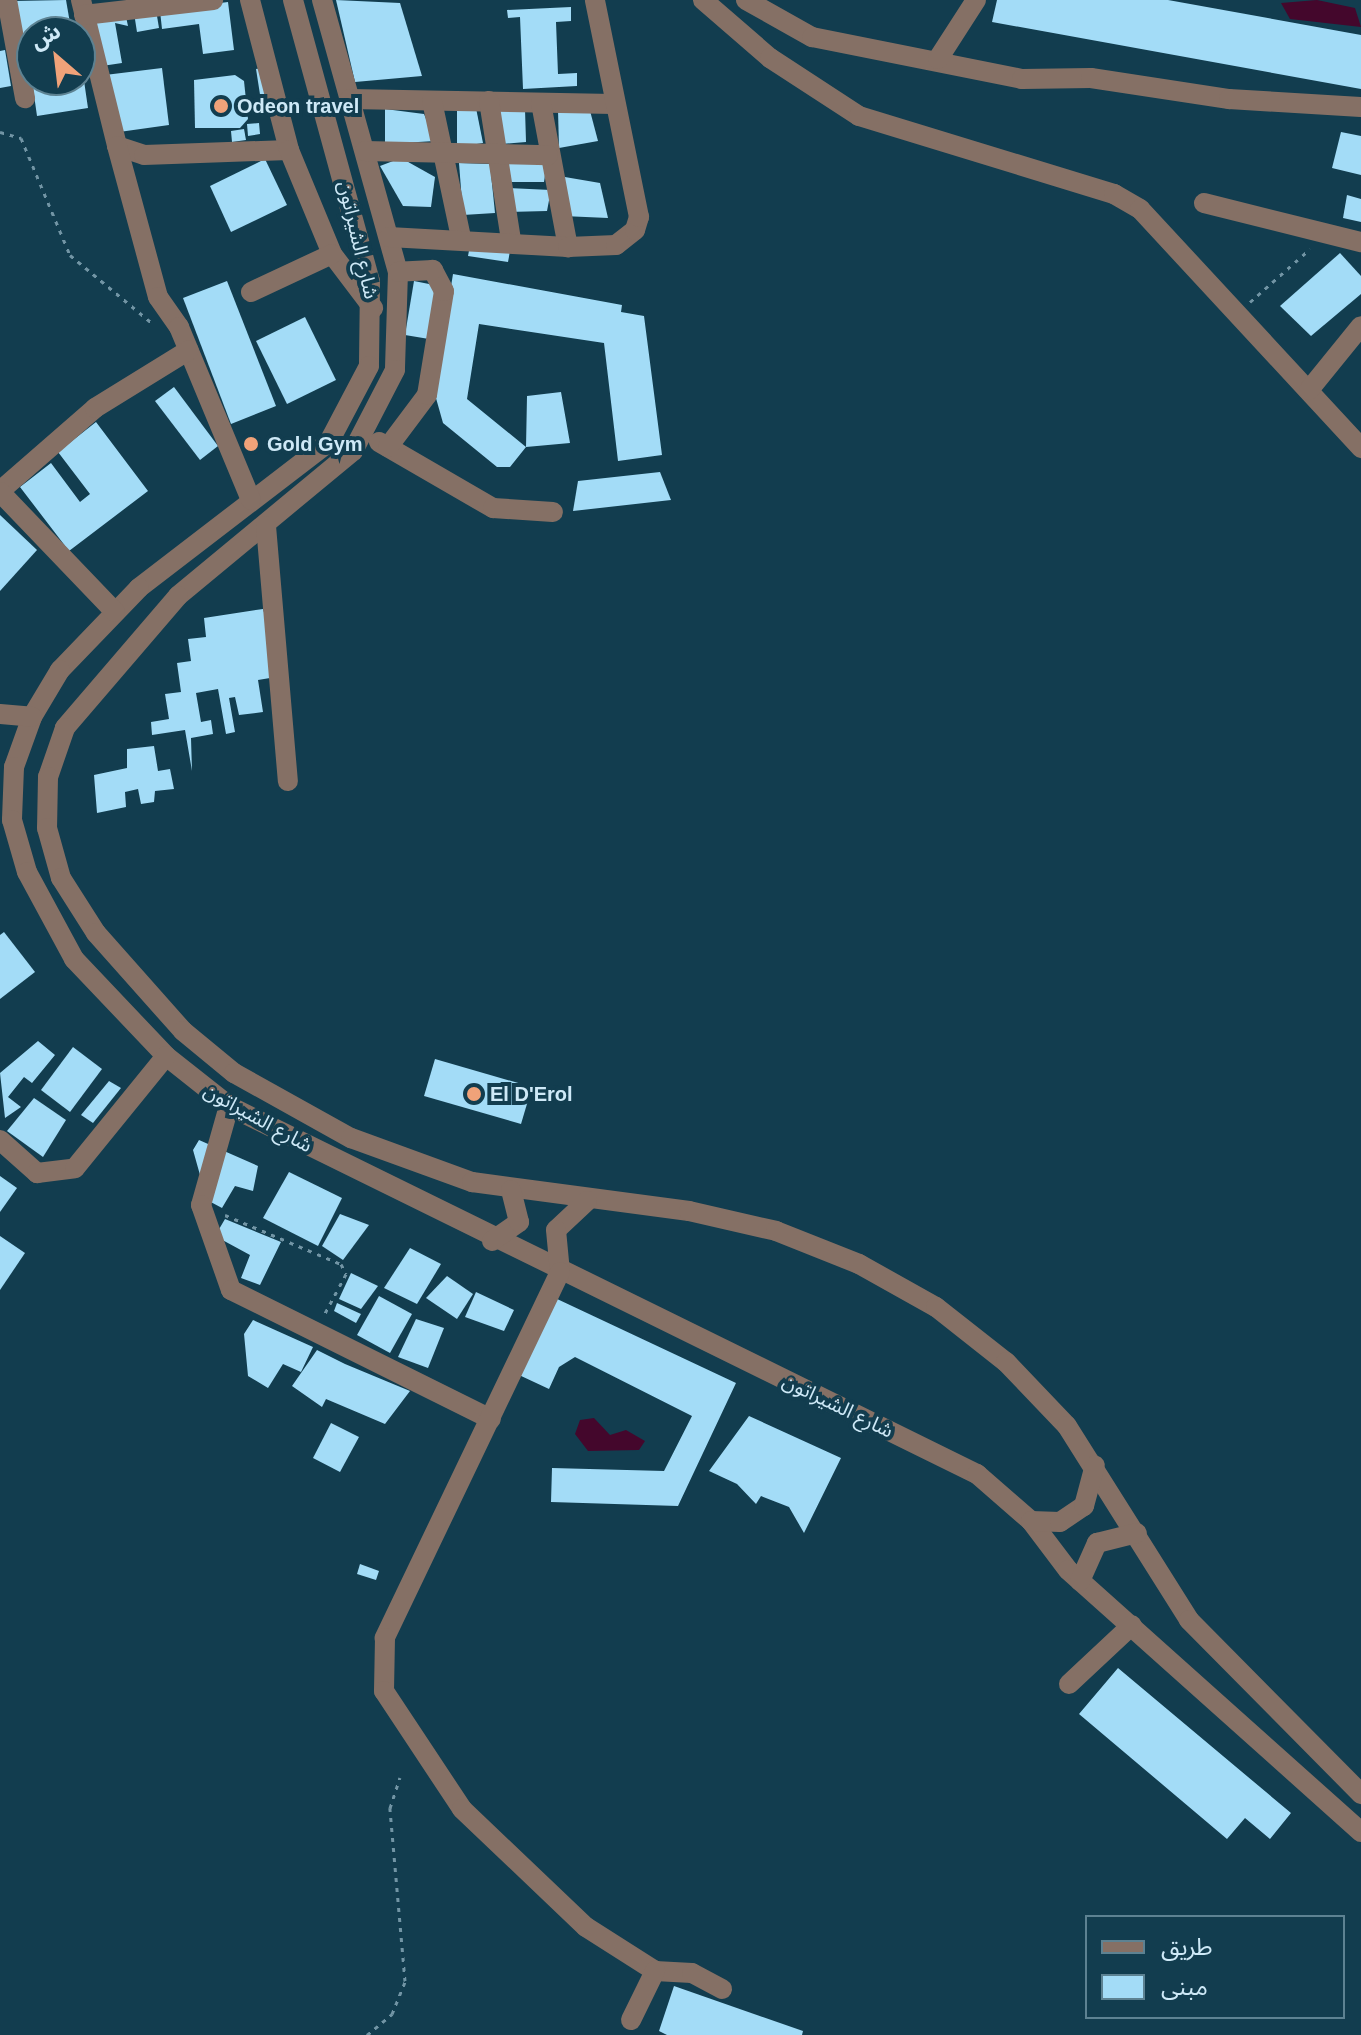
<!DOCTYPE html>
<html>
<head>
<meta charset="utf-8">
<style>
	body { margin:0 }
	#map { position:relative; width:1361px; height:2035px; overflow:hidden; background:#123d4f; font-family:Helvetica,"Noto Sans Arabic",sans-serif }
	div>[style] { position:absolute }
	.water>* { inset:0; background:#44072c }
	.building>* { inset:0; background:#a3dcf7 }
	.path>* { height:3px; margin-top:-1.5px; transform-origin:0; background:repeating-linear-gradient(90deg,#7295a5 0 4px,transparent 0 10px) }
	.minor>* { height:20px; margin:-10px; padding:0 10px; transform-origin:10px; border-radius:10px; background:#857065 }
	.dots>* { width:22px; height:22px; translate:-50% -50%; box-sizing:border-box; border:4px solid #123d4f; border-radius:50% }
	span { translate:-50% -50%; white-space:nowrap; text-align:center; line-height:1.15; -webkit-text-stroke:8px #123d4f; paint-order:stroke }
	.poi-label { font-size:20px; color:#cee9f7; font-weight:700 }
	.left { translate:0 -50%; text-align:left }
	.street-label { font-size:20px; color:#cee9f7 }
	.legend { position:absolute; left:1085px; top:1915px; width:260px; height:104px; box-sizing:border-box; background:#123d4f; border:2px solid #5d8292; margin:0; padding:10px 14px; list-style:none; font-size:24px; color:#cee9f7 }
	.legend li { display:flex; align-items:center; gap:16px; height:40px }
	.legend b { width:40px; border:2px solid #5d8292 }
	.north { position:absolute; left:16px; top:16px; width:80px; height:80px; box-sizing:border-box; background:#123d4f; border:2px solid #5d8292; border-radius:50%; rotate:332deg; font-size:22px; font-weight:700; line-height:32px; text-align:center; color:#cee9f7 }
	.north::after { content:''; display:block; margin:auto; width:28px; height:36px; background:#f0a279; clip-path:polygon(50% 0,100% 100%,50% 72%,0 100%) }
</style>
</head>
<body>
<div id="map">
	<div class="water">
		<i style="clip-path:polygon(1317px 0,1355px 8px,1361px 27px,1290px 19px,1281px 3px)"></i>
		<i style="clip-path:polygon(594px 1418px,610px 1435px,626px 1430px,645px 1441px,639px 1450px,588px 1451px,575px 1434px,580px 1420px)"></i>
	</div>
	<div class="building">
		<i style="clip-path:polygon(66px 0,71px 29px,20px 37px,14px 1px)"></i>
		<i style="clip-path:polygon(336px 0,400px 3px,422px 76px,355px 82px)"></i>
		<i style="clip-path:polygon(997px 0,1168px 0,1361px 35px,1361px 89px,992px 22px)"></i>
		<i style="clip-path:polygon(228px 2px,234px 50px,203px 54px,199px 24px,162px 29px,160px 11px)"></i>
		<i style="clip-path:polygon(571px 7px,571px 21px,556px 22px,558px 74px,577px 73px,577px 86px,523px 89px,520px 17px,508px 18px,507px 10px)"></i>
		<i style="clip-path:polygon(156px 10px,159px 28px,137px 32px,134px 13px)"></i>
		<i style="clip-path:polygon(125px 12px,128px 26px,115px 23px,122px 63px,102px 66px,93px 18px)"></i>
		<i style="clip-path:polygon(32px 40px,32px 76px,28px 77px,22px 41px)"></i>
		<i style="clip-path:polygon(5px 50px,11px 86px,0 88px,0 51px)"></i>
		<i style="clip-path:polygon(82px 67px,88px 108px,37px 116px,32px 81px,80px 80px)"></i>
		<i style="clip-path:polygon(162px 68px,169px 125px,112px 133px,105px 75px)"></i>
		<i style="clip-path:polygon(262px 68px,268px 100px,261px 101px,256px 69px)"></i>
		<i style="clip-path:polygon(235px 75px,244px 81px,248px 119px,240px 128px,195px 128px,194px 80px)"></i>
		<i style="clip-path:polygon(494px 106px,525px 109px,526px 142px,501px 144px)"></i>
		<i style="clip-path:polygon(589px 107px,598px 141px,559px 148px,558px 110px)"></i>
		<i style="clip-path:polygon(457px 108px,476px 108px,483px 143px,457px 147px)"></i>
		<i style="clip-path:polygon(385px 109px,424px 114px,435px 141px,385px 144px)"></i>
		<i style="clip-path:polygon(259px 123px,260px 134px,248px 136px,247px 124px)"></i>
		<i style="clip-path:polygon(244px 129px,246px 140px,232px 142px,231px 131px)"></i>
		<i style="clip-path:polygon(1341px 132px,1361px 136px,1361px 175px,1332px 168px)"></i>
		<i style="clip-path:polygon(401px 158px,435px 177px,431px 207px,403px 206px,380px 166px)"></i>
		<i style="clip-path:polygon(265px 159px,287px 205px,231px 232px,210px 186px)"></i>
		<i style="clip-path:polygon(502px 159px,547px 162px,544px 182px,504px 182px)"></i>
		<i style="clip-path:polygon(459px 163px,490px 164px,495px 213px,463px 215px)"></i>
		<i style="clip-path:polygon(559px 176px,600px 183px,608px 218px,563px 216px)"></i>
		<i style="clip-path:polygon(508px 188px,551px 190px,547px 211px,508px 212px)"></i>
		<i style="clip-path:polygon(1347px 195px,1361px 199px,1361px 222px,1343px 218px)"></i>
		<i style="clip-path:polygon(470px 245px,510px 251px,508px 262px,468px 256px)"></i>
		<i style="clip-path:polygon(1340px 253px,1361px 276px,1361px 294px,1311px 336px,1280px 306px)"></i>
		<i style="clip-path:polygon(453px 274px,622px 305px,621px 312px,644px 316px,662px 455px,618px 461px,604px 343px,479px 324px,467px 399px,526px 447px,527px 396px,561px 392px,570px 443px,526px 447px,510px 467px,497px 467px,443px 423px,434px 391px)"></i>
		<i style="clip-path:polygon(227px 281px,276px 406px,231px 424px,183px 298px)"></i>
		<i style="clip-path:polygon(414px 281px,439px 286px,429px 339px,405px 335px)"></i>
		<i style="clip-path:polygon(305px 317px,336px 380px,287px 404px,256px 341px)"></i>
		<i style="clip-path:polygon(174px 387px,218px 446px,200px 460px,155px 401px)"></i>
		<i style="clip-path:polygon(96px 422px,148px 491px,69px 551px,20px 487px,51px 463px,80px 502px,90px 494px,58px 452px)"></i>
		<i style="clip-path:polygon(660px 472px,671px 500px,573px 511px,578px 481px)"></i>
		<i style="clip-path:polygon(0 515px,37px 550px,0 591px)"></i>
		<i style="clip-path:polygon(263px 609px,282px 676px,258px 680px,263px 712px,239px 715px,235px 697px,229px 698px,235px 732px,226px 734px,218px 689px,196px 693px,201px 722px,211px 720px,213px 734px,191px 738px,192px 771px,185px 730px,152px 735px,151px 722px,169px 719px,165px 694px,181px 692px,177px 663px,191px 661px,188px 639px,206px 637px,204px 618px)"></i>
		<i style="clip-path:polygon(154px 746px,158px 771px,170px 769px,174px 789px,155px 791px,154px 802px,141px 804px,138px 789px,125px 792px,126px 807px,97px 813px,94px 775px,127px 768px,127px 749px)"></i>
		<i style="clip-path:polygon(4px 932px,35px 972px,0 999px,0 935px)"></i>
		<i style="clip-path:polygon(38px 1041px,55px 1055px,32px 1083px,24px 1077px,8px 1097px,21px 1107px,5px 1118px,0 1073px)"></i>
		<i style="clip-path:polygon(73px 1047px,102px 1069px,70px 1112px,41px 1090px)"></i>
		<i style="clip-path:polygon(435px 1059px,532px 1087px,521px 1124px,424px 1096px)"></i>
		<i style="clip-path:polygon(109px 1081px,121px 1088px,93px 1123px,81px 1115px)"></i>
		<i style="clip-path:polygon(34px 1098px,66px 1120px,43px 1157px,7px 1131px)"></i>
		<i style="clip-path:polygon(199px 1140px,258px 1166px,253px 1191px,235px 1186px,222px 1208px,207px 1200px,193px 1150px)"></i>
		<i style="clip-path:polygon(289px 1172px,342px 1198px,318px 1246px,263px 1218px)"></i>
		<i style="clip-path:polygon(0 1176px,17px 1188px,0 1212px)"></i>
		<i style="clip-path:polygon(340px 1214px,369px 1225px,343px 1260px,322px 1246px)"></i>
		<i style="clip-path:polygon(225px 1219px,281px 1242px,260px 1285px,241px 1278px,250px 1255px,215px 1236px)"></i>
		<i style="clip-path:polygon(0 1236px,25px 1253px,0 1290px)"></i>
		<i style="clip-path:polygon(410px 1248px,441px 1264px,417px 1304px,384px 1288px)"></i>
		<i style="clip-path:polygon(351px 1273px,378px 1286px,361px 1309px,339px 1299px)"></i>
		<i style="clip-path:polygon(447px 1276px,473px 1294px,457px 1319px,426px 1298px)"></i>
		<i style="clip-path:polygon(476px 1292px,514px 1310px,504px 1331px,465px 1317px)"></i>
		<i style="clip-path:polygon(379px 1296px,412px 1314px,390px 1353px,357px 1335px)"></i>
		<i style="clip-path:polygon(555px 1298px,736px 1383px,678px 1506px,551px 1502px,552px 1468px,664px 1471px,692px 1416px,575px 1357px,559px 1367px,549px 1389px,519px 1375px)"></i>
		<i style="clip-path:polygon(337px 1303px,361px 1314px,356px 1323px,334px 1311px)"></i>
		<i style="clip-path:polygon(416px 1319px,444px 1328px,428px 1368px,398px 1357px)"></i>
		<i style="clip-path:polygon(253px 1320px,313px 1347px,301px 1372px,283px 1364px,268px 1388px,248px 1376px,244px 1334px)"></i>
		<i style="clip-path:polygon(317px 1350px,345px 1364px,410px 1391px,385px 1424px,326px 1399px,322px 1407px,292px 1386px)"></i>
		<i style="clip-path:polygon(749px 1416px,841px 1458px,804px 1533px,789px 1507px,761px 1496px,756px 1504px,737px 1484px,709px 1471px)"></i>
		<i style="clip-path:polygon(331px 1423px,359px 1437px,340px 1472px,313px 1458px)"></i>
		<i style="clip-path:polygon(360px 1564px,379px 1571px,376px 1580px,357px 1574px)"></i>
		<i style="clip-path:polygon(1118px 1668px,1291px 1813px,1270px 1839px,1245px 1818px,1227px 1839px,1079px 1714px)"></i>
		<i style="clip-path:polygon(674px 1986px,803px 2031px,802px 2035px,667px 2035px,659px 2031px)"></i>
	</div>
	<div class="path">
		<i style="left:0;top:132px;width:22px;rotate:16deg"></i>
		<i style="left:21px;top:138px;width:127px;rotate:67.3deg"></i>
		<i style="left:70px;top:255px;width:108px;rotate:39.7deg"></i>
		<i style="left:1250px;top:302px;width:80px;rotate:-41.5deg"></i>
		<i style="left:225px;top:1215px;width:126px;rotate:22.9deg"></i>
		<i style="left:341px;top:1264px;width:11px;rotate:63deg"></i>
		<i style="left:346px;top:1274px;width:47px;rotate:118.2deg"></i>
		<i style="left:367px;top:2035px;width:33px;rotate:-40deg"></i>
		<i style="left:392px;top:2014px;width:35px;rotate:-68deg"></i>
		<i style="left:405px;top:1981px;width:174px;rotate:-95deg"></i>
		<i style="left:390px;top:1808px;width:32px;rotate:-72deg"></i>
	</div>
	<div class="minor">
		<i style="left:7px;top:0;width:100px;rotate:79.6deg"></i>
		<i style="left:81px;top:0;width:150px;rotate:76.1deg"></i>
		<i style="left:117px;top:146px;width:28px;rotate:18deg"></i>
		<i style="left:144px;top:155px;width:145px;rotate:-2deg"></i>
		<i style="left:250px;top:0;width:155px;rotate:75.4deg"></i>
		<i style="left:289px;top:150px;width:113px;rotate:67.5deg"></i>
		<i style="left:332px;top:254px;width:68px;rotate:52.8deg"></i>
		<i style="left:293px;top:0;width:291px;rotate:74.7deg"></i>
		<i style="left:370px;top:281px;width:85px;rotate:90.7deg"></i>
		<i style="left:369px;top:366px;width:86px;rotate:117.8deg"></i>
		<i style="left:329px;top:442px;width:240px;rotate:142.5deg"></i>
		<i style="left:139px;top:588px;width:114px;rotate:133.9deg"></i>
		<i style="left:60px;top:670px;width:55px;rotate:120.8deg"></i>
		<i style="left:32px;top:717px;width:53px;rotate:109.8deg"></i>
		<i style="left:14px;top:767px;width:53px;rotate:92.2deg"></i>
		<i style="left:12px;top:820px;width:54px;rotate:73.9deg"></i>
		<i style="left:27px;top:872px;width:99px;rotate:61.6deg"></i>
		<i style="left:74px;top:959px;width:134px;rotate:46.5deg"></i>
		<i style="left:166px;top:1056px;width:80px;rotate:38.4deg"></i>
		<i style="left:229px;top:1106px;width:834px;rotate:26.2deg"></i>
		<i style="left:977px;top:1474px;width:72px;rotate:41deg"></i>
		<i style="left:1031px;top:1521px;width:61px;rotate:52.9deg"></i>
		<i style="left:1068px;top:1570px;width:393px;rotate:41.8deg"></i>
		<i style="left:322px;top:0;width:282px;rotate:74.4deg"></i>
		<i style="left:398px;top:272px;width:98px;rotate:91.8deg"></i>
		<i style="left:395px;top:370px;width:91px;rotate:117.4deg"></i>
		<i style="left:353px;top:451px;width:227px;rotate:140.4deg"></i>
		<i style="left:178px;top:596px;width:174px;rotate:130.6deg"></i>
		<i style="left:65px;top:728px;width:52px;rotate:109.1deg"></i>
		<i style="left:48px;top:777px;width:51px;rotate:91.1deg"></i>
		<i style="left:47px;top:828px;width:52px;rotate:74.4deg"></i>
		<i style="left:61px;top:878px;width:65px;rotate:57.5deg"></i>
		<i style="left:96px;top:933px;width:131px;rotate:48.4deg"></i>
		<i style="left:183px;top:1031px;width:66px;rotate:39.5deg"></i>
		<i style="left:234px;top:1073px;width:134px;rotate:29.1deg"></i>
		<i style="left:351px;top:1138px;width:129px;rotate:20deg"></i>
		<i style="left:472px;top:1182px;width:219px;rotate:7.6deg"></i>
		<i style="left:689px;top:1211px;width:89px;rotate:12.9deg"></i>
		<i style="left:776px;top:1231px;width:89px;rotate:21.7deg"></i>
		<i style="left:859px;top:1264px;width:88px;rotate:29.2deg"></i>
		<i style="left:936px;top:1307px;width:89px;rotate:38.2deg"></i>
		<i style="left:1006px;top:1362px;width:88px;rotate:46.4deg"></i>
		<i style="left:1067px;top:1426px;width:229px;rotate:57.8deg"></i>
		<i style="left:1189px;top:1620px;width:245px;rotate:45.3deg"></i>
		<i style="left:703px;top:0;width:89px;rotate:40.9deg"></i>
		<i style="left:770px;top:58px;width:106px;rotate:33.1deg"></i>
		<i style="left:859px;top:116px;width:267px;rotate:17deg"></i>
		<i style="left:1114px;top:194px;width:30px;rotate:30deg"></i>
		<i style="left:1140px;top:209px;width:326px;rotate:47.2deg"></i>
		<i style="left:746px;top:0;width:76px;rotate:29.3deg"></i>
		<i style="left:812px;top:37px;width:214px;rotate:11.3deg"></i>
		<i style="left:1022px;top:79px;width:69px;rotate:-0.8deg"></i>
		<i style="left:1091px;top:78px;width:140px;rotate:8.7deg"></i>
		<i style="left:1229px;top:99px;width:132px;rotate:3.5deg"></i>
		<i style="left:84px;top:15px;width:130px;rotate:-6.6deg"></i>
		<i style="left:938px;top:59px;width:70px;rotate:-57.2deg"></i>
		<i style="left:350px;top:99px;width:263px;rotate:1.1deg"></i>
		<i style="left:432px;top:101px;width:139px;rotate:78deg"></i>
		<i style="left:489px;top:101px;width:141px;rotate:81deg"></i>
		<i style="left:541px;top:103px;width:147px;rotate:79.4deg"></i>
		<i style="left:117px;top:146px;width:156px;rotate:74.8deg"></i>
		<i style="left:158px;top:297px;width:37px;rotate:55deg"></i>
		<i style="left:179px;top:327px;width:187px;rotate:67.4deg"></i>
		<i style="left:365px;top:151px;width:183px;rotate:1.3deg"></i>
		<i style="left:1204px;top:203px;width:162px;rotate:14deg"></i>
		<i style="left:389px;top:237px;width:179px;rotate:3.2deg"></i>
		<i style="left:568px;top:247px;width:48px;rotate:-2.4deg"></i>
		<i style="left:616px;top:245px;width:24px;rotate:-38deg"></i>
		<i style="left:635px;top:230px;width:14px;rotate:-73deg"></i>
		<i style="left:639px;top:217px;width:221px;rotate:-101.5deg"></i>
		<i style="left:251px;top:292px;width:89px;rotate:-25.1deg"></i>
		<i style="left:1309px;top:390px;width:82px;rotate:-50.9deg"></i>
		<i style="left:379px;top:442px;width:132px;rotate:30.1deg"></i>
		<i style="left:493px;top:508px;width:60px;rotate:3.8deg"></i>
		<i style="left:388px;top:447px;width:65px;rotate:-53.1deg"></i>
		<i style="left:427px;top:395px;width:105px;rotate:-80.7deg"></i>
		<i style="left:444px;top:291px;width:24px;rotate:-118deg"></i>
		<i style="left:433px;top:270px;width:35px;rotate:177deg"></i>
		<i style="left:0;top:491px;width:126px;rotate:-41.1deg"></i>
		<i style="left:95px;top:408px;width:110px;rotate:-31.7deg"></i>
		<i style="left:0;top:492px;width:166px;rotate:46.2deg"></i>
		<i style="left:266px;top:526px;width:256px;rotate:85.1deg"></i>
		<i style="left:0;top:714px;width:32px;rotate:5deg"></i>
		<i style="left:229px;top:1106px;width:103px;rotate:105.8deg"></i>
		<i style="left:201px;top:1205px;width:90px;rotate:70.6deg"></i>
		<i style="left:231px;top:1290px;width:290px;rotate:26.4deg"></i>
		<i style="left:0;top:1140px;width:50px;rotate:41.7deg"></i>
		<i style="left:37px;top:1173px;width:38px;rotate:-7deg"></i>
		<i style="left:75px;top:1168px;width:144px;rotate:-50.9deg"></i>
		<i style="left:587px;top:1201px;width:42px;rotate:136.9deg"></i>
		<i style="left:556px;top:1230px;width:42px;rotate:84.6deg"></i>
		<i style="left:560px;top:1272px;width:406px;rotate:115.6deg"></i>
		<i style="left:385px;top:1638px;width:53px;rotate:91.1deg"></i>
		<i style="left:384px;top:1691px;width:141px;rotate:56.5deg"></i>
		<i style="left:462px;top:1809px;width:171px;rotate:43.6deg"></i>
		<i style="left:586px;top:1927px;width:82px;rotate:32.5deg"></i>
		<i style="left:655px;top:1971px;width:37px;rotate:3deg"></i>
		<i style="left:692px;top:1973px;width:34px;rotate:28deg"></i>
		<i style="left:492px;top:1241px;width:33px;rotate:-35deg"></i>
		<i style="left:519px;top:1222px;width:33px;rotate:-104deg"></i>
		<i style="left:1031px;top:1521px;width:29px;rotate:2deg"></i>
		<i style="left:1060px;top:1522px;width:29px;rotate:-34deg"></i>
		<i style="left:1084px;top:1506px;width:42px;rotate:-75deg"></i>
		<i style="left:1080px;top:1581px;width:42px;rotate:-65.9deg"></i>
		<i style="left:1097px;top:1543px;width:41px;rotate:-14deg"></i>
		<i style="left:1069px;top:1684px;width:86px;rotate:-43.1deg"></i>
		<i style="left:631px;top:2020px;width:55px;rotate:-63.9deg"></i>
	</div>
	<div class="dots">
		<i style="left:221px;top:106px;background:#f0a279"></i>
		<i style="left:251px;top:444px;background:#f0a279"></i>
		<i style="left:474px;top:1094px;background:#f0a279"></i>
	</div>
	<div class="poi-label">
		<span class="left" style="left:237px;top:106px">Odeon travel</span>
		<span class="left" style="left:267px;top:444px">Gold Gym</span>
		<span class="left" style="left:490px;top:1094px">El D'Erol</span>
	</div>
	<div class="street-label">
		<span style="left:358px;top:240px;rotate:77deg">شارع الشيراتون</span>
		<span style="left:258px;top:1118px;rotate:29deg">شارع الشيراتون</span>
		<span style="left:838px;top:1406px;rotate:26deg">شارع الشيراتون</span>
	</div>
	<ul class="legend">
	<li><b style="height:10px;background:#857065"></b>طريق</li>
	<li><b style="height:22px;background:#a3dcf7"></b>مبنى</li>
	</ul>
	<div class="north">ش</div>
</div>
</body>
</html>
